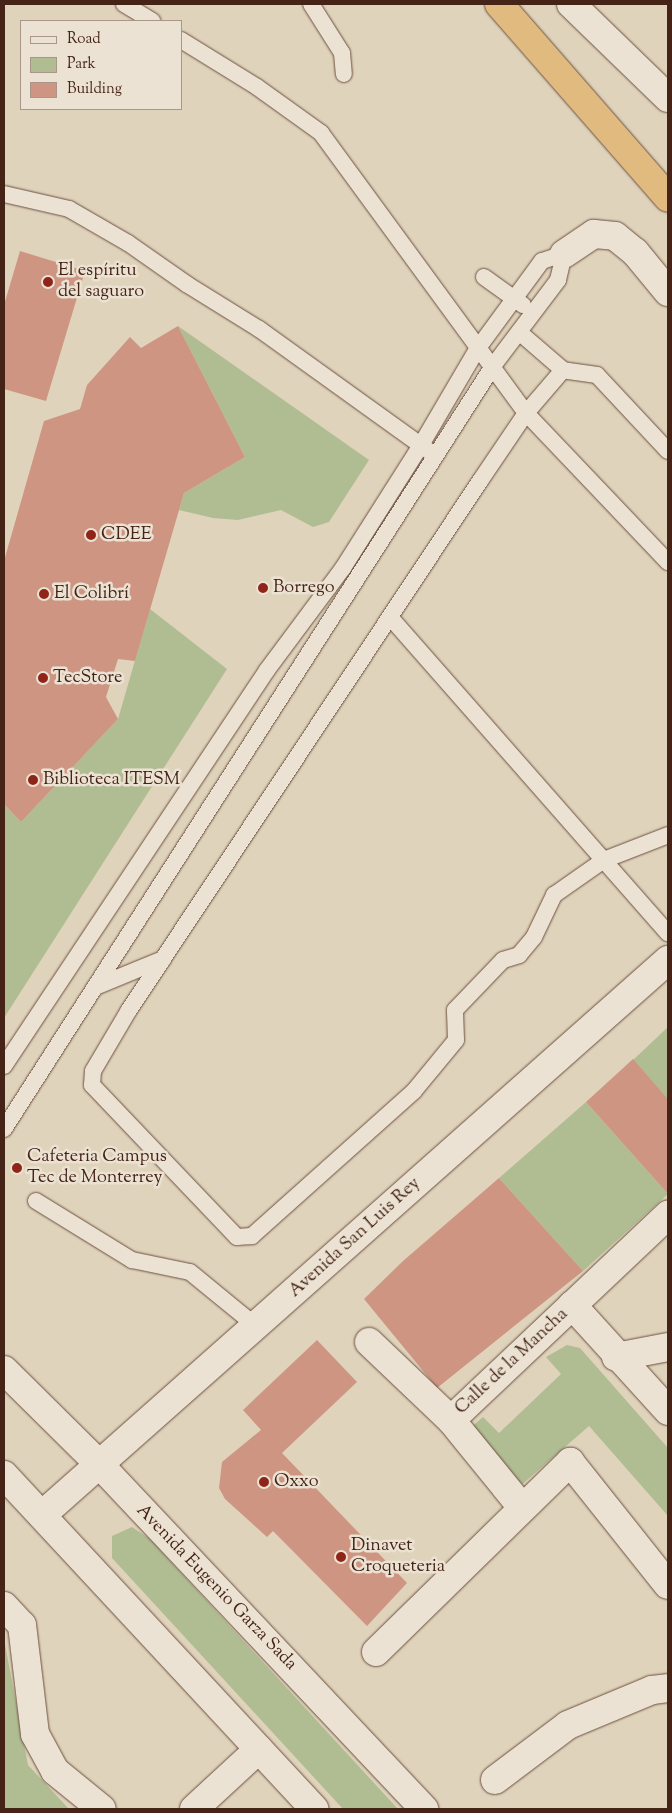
<!DOCTYPE html>
<html>
<head>
<meta charset="utf-8">
<style>
	body { margin:0 }
	#map { position:relative; width:672px; height:1813px; overflow:hidden; background:#e0d3bb; font-family:"Sorts Mill Goudy",serif }
	div>[style] { position:absolute }
	.green>* { inset:0; background:#b0bd92 }
	.building>* { inset:0; background:#ce9583 }
	.roads { filter:drop-shadow(0 0 1px #6c5040) drop-shadow(0 0 1px #6c5040) }
	.lane>* { height:16px; margin:-8px; padding:0 8px; transform-origin:8px; border-radius:8px; background:#ebe2d3 }
	.street>* { height:28px; margin:-14px; padding:0 14px; transform-origin:14px; border-radius:14px; background:#ebe2d3 }
	.secondary>* { height:28px; margin:-14px; padding:0 14px; transform-origin:14px; border-radius:14px; background:#ebe2d3 }
	.highway>* { height:28px; margin:-14px; padding:0 14px; transform-origin:14px; border-radius:14px; background:#e0ba7e }
	.dots>* { width:14px; height:14px; translate:-50% -50%; box-sizing:border-box; border:2px solid #ebe2d3; border-radius:50% }
	span { translate:-50% -50%; white-space:nowrap; text-align:center; line-height:1.15; -webkit-text-stroke:5px #ebe2d3; paint-order:stroke }
	.poi-label { font-size:18px; color:#452417 }
	.left { translate:0 -50%; text-align:left }
	.street-label { font-size:18px; color:#452417 }
	.frame { position:absolute; inset:0; border:5px solid #452417; pointer-events:none }
	.legend { position:absolute; left:20px; top:20px; width:162px; height:90px; box-sizing:border-box; background:#ebe2d3; border:1px solid #a99688; margin:0; padding:6px 9px; list-style:none; font-size:15px; color:#452417 }
	.legend li { display:flex; align-items:center; gap:10px; height:25px }
	.legend b { width:25px; border:1px solid #a99688 }
</style>
</head>
<body>
<div id="map">
	<div class="green">
		<i style="clip-path:polygon(178px 326px,369px 460px,329px 522px,313px 527px,281px 510px,238px 520px,213px 518px,179px 510px,184px 493px,245px 457px)"></i>
		<i style="clip-path:polygon(150px 609px,227px 669px,4px 1018px,4px 804px,21px 822px,118px 719px)"></i>
		<i style="clip-path:polygon(668px 1027px,668px 1099px,633px 1060px)"></i>
		<i style="clip-path:polygon(586px 1102px,668px 1194px,583px 1271px,499px 1178px)"></i>
		<i style="clip-path:polygon(567px 1345px,580px 1348px,668px 1448px,668px 1516px,589px 1426px,519px 1487px,469px 1429px,483px 1417px,499px 1433px,561px 1374px,546px 1357px)"></i>
		<i style="clip-path:polygon(132px 1527px,150px 1539px,398px 1809px,343px 1809px,112px 1558px,112px 1536px)"></i>
		<i style="clip-path:polygon(4px 1639px,28px 1765px,69px 1809px,4px 1809px)"></i>
	</div>
	<div class="building">
		<i style="clip-path:polygon(20px 251px,85px 271px,46px 401px,4px 389px,4px 305px)"></i>
		<i style="clip-path:polygon(178px 326px,245px 457px,184px 493px,135px 661px,118px 659px,106px 697px,118px 719px,21px 822px,4px 804px,4px 561px,44px 421px,80px 409px,87px 385px,130px 337px,141px 348px)"></i>
		<i style="clip-path:polygon(633px 1059px,668px 1099px,668px 1194px,586px 1102px)"></i>
		<i style="clip-path:polygon(499px 1178px,583px 1271px,437px 1388px,364px 1299px,403px 1261px)"></i>
		<i style="clip-path:polygon(317px 1340px,357px 1382px,282px 1453px,407px 1583px,367px 1626px,273px 1531px,267px 1537px,225px 1499px,219px 1488px,222px 1462px,261px 1430px,243px 1410px)"></i>
	</div>
	<div class="roads">
		<div class="lane">
			<i style="left:124px;top:4px;width:33px;rotate:31deg"></i>
			<i style="left:311px;top:4px;width:58px;rotate:57.7deg"></i>
			<i style="left:342px;top:53px;width:21px;rotate:85deg"></i>
			<i style="left:181px;top:40px;width:89px;rotate:31.7deg"></i>
			<i style="left:257px;top:87px;width:79px;rotate:35.7deg"></i>
			<i style="left:321px;top:133px;width:347px;rotate:53.8deg"></i>
			<i style="left:526px;top:413px;width:206px;rotate:46.4deg"></i>
			<i style="left:4px;top:194px;width:67px;rotate:13deg"></i>
			<i style="left:69px;top:209px;width:68px;rotate:30deg"></i>
			<i style="left:128px;top:243px;width:73px;rotate:35deg"></i>
			<i style="left:188px;top:285px;width:84px;rotate:31.8deg"></i>
			<i style="left:259px;top:329px;width:211px;rotate:35.7deg"></i>
			<i style="left:484px;top:277px;width:48px;rotate:35.7deg"></i>
			<i style="left:519px;top:332px;width:58px;rotate:40.8deg"></i>
			<i style="left:668px;top:451px;width:104px;rotate:-133.1deg"></i>
			<i style="left:597px;top:375px;width:34px;rotate:-172deg"></i>
			<i style="left:563px;top:370px;width:57px;rotate:130.7deg"></i>
			<i style="left:526px;top:413px;width:82px;rotate:124.1deg"></i>
			<i style="left:480px;top:481px;width:635px;rotate:123.56deg"></i>
			<i style="left:129px;top:1010px;width:71px;rotate:120.5deg"></i>
			<i style="left:93px;top:1071px;width:14px;rotate:94deg"></i>
			<i style="left:92px;top:1085px;width:210px;rotate:46.4deg"></i>
			<i style="left:237px;top:1237px;width:15px;rotate:-4deg"></i>
			<i style="left:252px;top:1236px;width:217px;rotate:-41.8deg"></i>
			<i style="left:414px;top:1091px;width:66px;rotate:-50.5deg"></i>
			<i style="left:456px;top:1040px;width:30px;rotate:-92deg"></i>
			<i style="left:455px;top:1010px;width:69px;rotate:-46.2deg"></i>
			<i style="left:503px;top:960px;width:17px;rotate:-17deg"></i>
			<i style="left:519px;top:955px;width:23px;rotate:-50deg"></i>
			<i style="left:534px;top:937px;width:47px;rotate:-64.5deg"></i>
			<i style="left:554px;top:895px;width:61px;rotate:-35deg"></i>
			<i style="left:604px;top:860px;width:69px;rotate:-21.3deg"></i>
			<i style="left:390px;top:617px;width:421px;rotate:48.7deg"></i>
			<i style="left:95px;top:987px;width:74px;rotate:-22.4deg"></i>
			<i style="left:4px;top:1066px;width:475px;rotate:-56.4deg"></i>
			<i style="left:267px;top:670px;width:127px;rotate:-53.3deg"></i>
			<i style="left:343px;top:568px;width:146px;rotate:-57.6deg"></i>
			<i style="left:421px;top:445px;width:113px;rotate:-59.6deg"></i>
			<i style="left:478px;top:348px;width:108px;rotate:-53.7deg"></i>
			<i style="left:542px;top:261px;width:23px;rotate:-18deg"></i>
			<i style="left:4px;top:1129px;width:906px;rotate:-57.34deg"></i>
			<i style="left:493px;top:366px;width:108px;rotate:-52.9deg"></i>
			<i style="left:558px;top:280px;width:27px;rotate:-77deg"></i>
			<i style="left:36px;top:1201px;width:113px;rotate:31.6deg"></i>
			<i style="left:132px;top:1260px;width:59px;rotate:11.7deg"></i>
			<i style="left:190px;top:1272px;width:85px;rotate:39.3deg"></i>
		</div>
		<div class="street">
			<i style="left:571px;top:4px;width:135px;rotate:44.1deg"></i>
			<i style="left:564px;top:254px;width:36px;rotate:-34deg"></i>
			<i style="left:594px;top:234px;width:21px;rotate:5deg"></i>
			<i style="left:615px;top:236px;width:26px;rotate:39deg"></i>
			<i style="left:635px;top:252px;width:52px;rotate:50.5deg"></i>
			<i style="left:572px;top:1305px;width:143px;rotate:47.8deg"></i>
			<i style="left:369px;top:1342px;width:113px;rotate:43.6deg"></i>
			<i style="left:451px;top:1420px;width:111px;rotate:50.9deg"></i>
			<i style="left:616px;top:1357px;width:53px;rotate:-10.9deg"></i>
			<i style="left:451px;top:1420px;width:299px;rotate:-43.4deg"></i>
			<i style="left:42px;top:1515px;width:837px;rotate:-41.56deg"></i>
			<i style="left:4px;top:1606px;width:26px;rotate:47deg"></i>
			<i style="left:22px;top:1625px;width:110px;rotate:83.2deg"></i>
			<i style="left:35px;top:1734px;width:42px;rotate:61.6deg"></i>
			<i style="left:55px;top:1771px;width:60px;rotate:39deg"></i>
			<i style="left:376px;top:1652px;width:272px;rotate:-44.4deg"></i>
			<i style="left:570px;top:1462px;width:157px;rotate:51.5deg"></i>
			<i style="left:495px;top:1780px;width:91px;rotate:-37deg"></i>
			<i style="left:568px;top:1725px;width:91px;rotate:-22.6deg"></i>
			<i style="left:652px;top:1690px;width:16px;rotate:-7deg"></i>
			<i style="left:194px;top:1809px;width:88px;rotate:-42.7deg"></i>
		</div>
		<div class="secondary">
			<i style="left:4px;top:1370px;width:135px;rotate:44.7deg"></i>
			<i style="left:100px;top:1465px;width:473px;rotate:46.7deg"></i>
			<i style="left:4px;top:1475px;width:456px;rotate:47.1deg"></i>
		</div>
		<div class="highway">
			<i style="left:499px;top:4px;width:257px;rotate:48.9deg"></i>
		</div>
	</div>
	<div class="dots">
		<i style="left:48px;top:282px;background:#8f2418"></i>
		<i style="left:91px;top:535px;background:#8f2418"></i>
		<i style="left:263px;top:588px;background:#8f2418"></i>
		<i style="left:44px;top:594px;background:#8f2418"></i>
		<i style="left:43px;top:678px;background:#8f2418"></i>
		<i style="left:33px;top:780px;background:#8f2418"></i>
		<i style="left:17px;top:1168px;background:#8f2418"></i>
		<i style="left:264px;top:1482px;background:#8f2418"></i>
		<i style="left:341px;top:1557px;background:#8f2418"></i>
	</div>
	<div class="poi-label">
		<span class="left" style="left:58px;top:282px">El espíritu<br>del saguaro</span>
		<span class="left" style="left:101px;top:535px">CDEE</span>
		<span class="left" style="left:273px;top:588px">Borrego</span>
		<span class="left" style="left:54px;top:594px">El Colibrí</span>
		<span class="left" style="left:53px;top:678px">TecStore</span>
		<span class="left" style="left:43px;top:780px">Biblioteca ITESM</span>
		<span class="left" style="left:27px;top:1168px">Cafeteria Campus<br>Tec de Monterrey</span>
		<span class="left" style="left:274px;top:1482px">Oxxo</span>
		<span class="left" style="left:351px;top:1557px">Dinavet<br>Croqueteria</span>
	</div>
	<div class="street-label">
		<span style="left:355px;top:1238px;rotate:-42deg">Avenida San Luis Rey</span>
		<span style="left:512px;top:1362px;rotate:-43deg">Calle de la Mancha</span>
		<span style="left:216px;top:1588px;rotate:46deg">Avenida Eugenio Garza Sada</span>
	</div>
	<div class="frame"></div>
	<ul class="legend">
	<li><b style="height:6px;background:#ebe2d3"></b>Road</li>
	<li><b style="height:14px;background:#b0bd92"></b>Park</li>
	<li><b style="height:14px;background:#ce9583"></b>Building</li>
	</ul>
</div>
</body>
</html>
